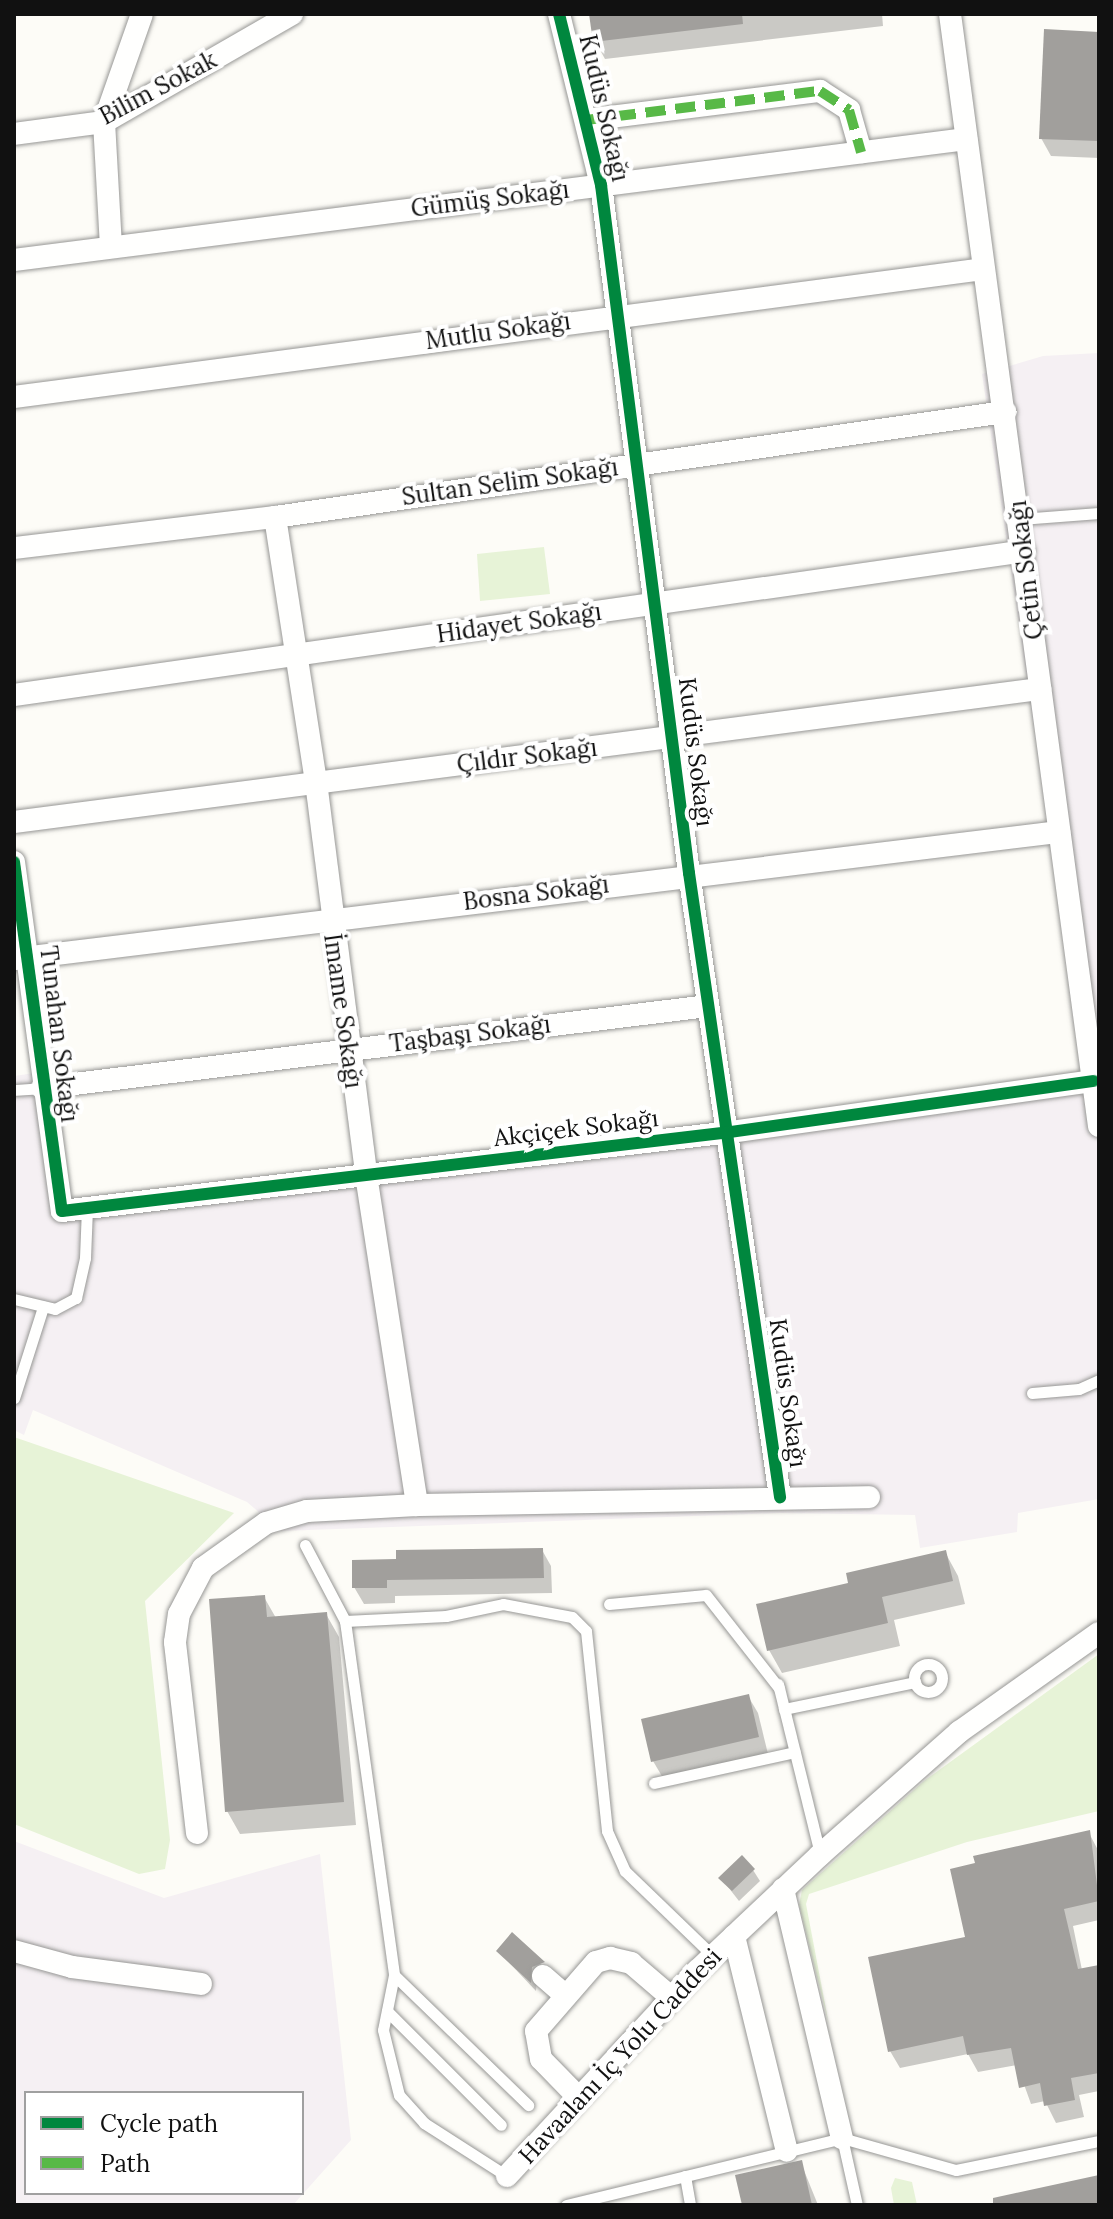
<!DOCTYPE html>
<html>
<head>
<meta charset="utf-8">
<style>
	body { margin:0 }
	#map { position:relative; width:1113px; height:2219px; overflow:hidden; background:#fdfcf7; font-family:Lora,serif }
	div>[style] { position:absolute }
	.industrial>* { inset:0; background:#f5f0f3 }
	.green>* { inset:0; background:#e7f3d7 }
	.shadow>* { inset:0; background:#0003 }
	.building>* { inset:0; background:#a19f9c }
	.roads { filter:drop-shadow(0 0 2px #979795) drop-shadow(0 0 2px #979795) }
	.lane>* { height:11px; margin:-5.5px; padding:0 5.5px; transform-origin:5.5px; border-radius:5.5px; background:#fffffe }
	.lane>.ring { margin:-5.5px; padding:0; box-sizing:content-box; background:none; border:11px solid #fffffe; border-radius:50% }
	.street>* { height:22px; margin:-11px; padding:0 11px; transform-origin:11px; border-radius:11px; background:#fffffe }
	.quiet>* { height:10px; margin-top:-5px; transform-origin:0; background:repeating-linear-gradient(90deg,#58b947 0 20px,transparent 0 30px) }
	.cycleway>* { height:12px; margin:-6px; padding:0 6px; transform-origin:6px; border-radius:6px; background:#00873e }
	span { translate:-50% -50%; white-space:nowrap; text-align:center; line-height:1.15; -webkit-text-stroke:8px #fff; paint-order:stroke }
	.street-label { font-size:24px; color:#111 }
	.frame { position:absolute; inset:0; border:16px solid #111; pointer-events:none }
	.legend { position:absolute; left:24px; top:2091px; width:280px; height:104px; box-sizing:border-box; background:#fff; border:2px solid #a0a0a0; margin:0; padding:10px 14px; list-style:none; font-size:24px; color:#111 }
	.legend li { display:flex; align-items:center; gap:16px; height:40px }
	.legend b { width:40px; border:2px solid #a0a0a0 }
</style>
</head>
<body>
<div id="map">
	<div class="industrial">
		<i style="clip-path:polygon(1099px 353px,1099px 1499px,1018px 1513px,1017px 1532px,920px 1548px,915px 1515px,780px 1513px,281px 1531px,247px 1502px,33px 1410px,24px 1435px,14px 1430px,14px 1076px,42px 1072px,64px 1208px,1085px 1074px,982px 374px,1043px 356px)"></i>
		<i style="clip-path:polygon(evenodd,14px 1841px,164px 1898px,320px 1854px,351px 2140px,293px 2205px,14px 2205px,14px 1841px,26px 2093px,302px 2093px,302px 2193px,26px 2193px,26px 2093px)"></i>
	</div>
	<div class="green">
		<i style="clip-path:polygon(544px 547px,550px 594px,480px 601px,477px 554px)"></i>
		<i style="clip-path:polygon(14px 1437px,234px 1513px,145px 1601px,170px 1840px,165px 1869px,139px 1874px,14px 1824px)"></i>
		<i style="clip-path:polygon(1099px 1654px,1099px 1811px,967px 1842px,809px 1894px,806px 1904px,829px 2025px,799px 1905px,802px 1890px,924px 1781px)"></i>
		<i style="clip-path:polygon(895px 2178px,912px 2182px,917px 2205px,894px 2205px,891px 2188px)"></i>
	</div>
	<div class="shadow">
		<i style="clip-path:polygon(591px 14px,882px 14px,883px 26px,605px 59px,595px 41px)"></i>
		<i style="clip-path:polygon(1099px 34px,1099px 158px,1051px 156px,1041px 138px)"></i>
		<i style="clip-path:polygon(542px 1550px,551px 1566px,552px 1593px,395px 1596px,395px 1603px,364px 1604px,354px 1587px,398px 1561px)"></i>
		<i style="clip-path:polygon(945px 1552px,958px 1576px,965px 1604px,894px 1620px,900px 1646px,782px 1673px,769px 1650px)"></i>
		<i style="clip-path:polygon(264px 1597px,276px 1618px,326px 1614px,339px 1637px,356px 1825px,240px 1834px,227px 1811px)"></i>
		<i style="clip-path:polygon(748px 1696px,758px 1713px,768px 1754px,663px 1778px,653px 1761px)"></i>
		<i style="clip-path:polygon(1089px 1833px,1099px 1852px,1099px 1920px,1073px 1926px,1082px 1970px,1099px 1967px,1099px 2091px,1079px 2095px,1084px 2117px,1056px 2123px,1045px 2101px,1031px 2104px,1017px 2065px,978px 2072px,968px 2054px,900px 2068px,890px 2051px,968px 1939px)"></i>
		<i style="clip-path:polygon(753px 1870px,760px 1881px,739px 1901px,721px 1878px)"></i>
		<i style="clip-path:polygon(513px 1935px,550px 1974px,537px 1979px,536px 1991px,498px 1951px)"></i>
		<i style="clip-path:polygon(801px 2163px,818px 2205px,744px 2205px)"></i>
	</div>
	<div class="building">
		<i style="clip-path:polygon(589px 14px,742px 14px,743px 24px,593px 42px)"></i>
		<i style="clip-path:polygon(1044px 29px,1099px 32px,1099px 141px,1039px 139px)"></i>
		<i style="clip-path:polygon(543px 1548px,544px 1578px,387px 1580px,387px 1588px,352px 1588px,352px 1560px,396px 1559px,396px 1550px)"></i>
		<i style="clip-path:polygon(946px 1550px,953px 1581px,882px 1597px,888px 1623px,767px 1651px,756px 1604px,848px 1583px,846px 1573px)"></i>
		<i style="clip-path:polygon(265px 1595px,267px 1617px,327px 1612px,344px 1802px,225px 1812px,209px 1599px)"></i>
		<i style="clip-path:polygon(749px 1694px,759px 1737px,651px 1762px,641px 1719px)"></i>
		<i style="clip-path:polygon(1090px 1830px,1099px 1901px,1064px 1909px,1078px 1969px,1099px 1965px,1099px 2073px,1071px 2078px,1075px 2100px,1044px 2106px,1040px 2083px,1019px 2088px,1011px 2048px,967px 2055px,963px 2036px,888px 2052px,868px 1957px,965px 1937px,950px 1869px,975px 1863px,973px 1856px)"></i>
		<i style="clip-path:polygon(742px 1855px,755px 1869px,732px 1891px,718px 1878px)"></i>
		<i style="clip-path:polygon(512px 1932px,545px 1962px,532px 1967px,531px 1983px,496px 1951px)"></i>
		<i style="clip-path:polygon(802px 2160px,812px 2205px,742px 2205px,735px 2175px)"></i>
		<i style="clip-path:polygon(1099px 2175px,1099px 2205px,993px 2205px,993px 2198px)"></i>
	</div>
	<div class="roads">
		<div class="lane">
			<i style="left:1020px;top:519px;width:79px;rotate:-4.3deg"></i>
			<i style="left:14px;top:1090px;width:28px;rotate:-4deg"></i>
			<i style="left:14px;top:1299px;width:42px;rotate:13.7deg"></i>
			<i style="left:55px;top:1309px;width:24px;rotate:-28deg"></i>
			<i style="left:76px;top:1298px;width:41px;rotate:-77.3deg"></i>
			<i style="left:85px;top:1258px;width:50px;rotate:-87.7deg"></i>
			<i style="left:1032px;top:1393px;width:47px;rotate:-4.9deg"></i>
			<i style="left:1079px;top:1389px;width:22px;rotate:-24deg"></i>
			<i style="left:14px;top:1398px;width:96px;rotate:-72.3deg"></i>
			<i style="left:305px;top:1545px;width:86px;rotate:62.2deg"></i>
			<i style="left:345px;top:1621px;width:101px;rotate:-2.8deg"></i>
			<i style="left:446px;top:1616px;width:58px;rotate:-11.9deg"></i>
			<i style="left:503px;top:1604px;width:70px;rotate:10.7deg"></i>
			<i style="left:572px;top:1617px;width:20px;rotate:45deg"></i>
			<i style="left:586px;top:1631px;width:201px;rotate:84deg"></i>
			<i style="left:607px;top:1831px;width:44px;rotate:65.8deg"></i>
			<i style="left:625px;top:1871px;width:122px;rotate:44deg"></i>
			<i style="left:609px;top:1604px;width:97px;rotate:-5.3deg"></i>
			<i style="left:706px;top:1595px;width:118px;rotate:51.9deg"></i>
			<i style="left:345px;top:1621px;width:357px;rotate:82.1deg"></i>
			<i style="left:394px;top:1975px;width:187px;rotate:44.1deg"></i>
			<i class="ring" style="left:914px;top:1664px;width:17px;height:17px"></i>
			<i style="left:778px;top:1684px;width:175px;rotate:76.1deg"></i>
			<i style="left:784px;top:1709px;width:134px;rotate:-11.6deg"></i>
			<i style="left:654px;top:1783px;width:144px;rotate:-12.4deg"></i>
			<i style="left:394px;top:1975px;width:56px;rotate:101.3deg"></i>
			<i style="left:383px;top:2030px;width:67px;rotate:76.2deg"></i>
			<i style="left:399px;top:2095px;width:38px;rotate:48deg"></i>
			<i style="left:424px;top:2123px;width:98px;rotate:32.6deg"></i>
			<i style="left:387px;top:2011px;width:161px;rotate:45deg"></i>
			<i style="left:842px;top:2138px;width:118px;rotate:15.7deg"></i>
			<i style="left:956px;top:2170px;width:146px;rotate:-11.5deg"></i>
			<i style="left:842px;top:2138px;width:69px;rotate:77.4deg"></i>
			<i style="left:685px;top:2176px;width:29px;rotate:80deg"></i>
			<i style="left:566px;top:2205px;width:284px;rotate:-13.6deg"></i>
		</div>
		<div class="street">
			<i style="left:559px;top:14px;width:176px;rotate:76.2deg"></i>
			<i style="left:601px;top:185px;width:694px;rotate:82.71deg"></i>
			<i style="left:689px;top:873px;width:631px;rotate:81.7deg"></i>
			<i style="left:950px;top:14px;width:1122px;rotate:82.37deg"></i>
			<i style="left:586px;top:120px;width:236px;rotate:-7.1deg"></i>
			<i style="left:820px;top:91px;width:35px;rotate:33deg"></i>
			<i style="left:849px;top:110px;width:44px;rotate:74.1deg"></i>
			<i style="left:14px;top:134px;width:91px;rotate:-7.6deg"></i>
			<i style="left:104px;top:122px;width:217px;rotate:-29.9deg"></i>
			<i style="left:111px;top:247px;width:125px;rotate:-93.2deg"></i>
			<i style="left:104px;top:122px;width:114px;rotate:-70.6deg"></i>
			<i style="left:14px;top:260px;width:960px;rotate:-7.24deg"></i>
			<i style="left:14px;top:397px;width:977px;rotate:-7.52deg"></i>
			<i style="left:275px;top:517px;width:268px;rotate:81.2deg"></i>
			<i style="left:316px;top:782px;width:396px;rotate:82.7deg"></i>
			<i style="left:366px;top:1175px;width:334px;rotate:81.2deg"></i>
			<i style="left:14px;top:548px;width:263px;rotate:-6.8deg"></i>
			<i style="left:275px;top:517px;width:738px;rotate:-8.19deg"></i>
			<i style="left:14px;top:695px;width:1020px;rotate:-8.11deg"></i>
			<i style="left:14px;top:822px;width:1035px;rotate:-7.39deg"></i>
			<i style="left:14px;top:862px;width:352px;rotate:82.2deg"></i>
			<i style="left:62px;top:1211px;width:673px;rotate:-6.74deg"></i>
			<i style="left:730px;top:1132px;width:367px;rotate:-8deg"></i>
			<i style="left:15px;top:959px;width:1052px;rotate:-6.94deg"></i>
			<i style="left:42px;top:1088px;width:671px;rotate:-7.02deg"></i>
			<i style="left:197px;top:1833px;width:192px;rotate:-96.6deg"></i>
			<i style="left:175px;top:1642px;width:28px;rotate:-82deg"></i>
			<i style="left:179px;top:1614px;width:52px;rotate:-62.4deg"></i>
			<i style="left:203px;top:1568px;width:77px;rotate:-35.5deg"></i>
			<i style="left:266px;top:1523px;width:43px;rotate:-16.3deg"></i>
			<i style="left:307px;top:1511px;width:110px;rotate:-3.1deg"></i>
			<i style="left:417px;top:1505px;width:452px;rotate:-1deg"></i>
			<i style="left:783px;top:1889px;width:256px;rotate:76.7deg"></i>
			<i style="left:734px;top:1936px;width:221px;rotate:76.2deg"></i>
			<i style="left:14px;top:1951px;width:60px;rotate:15.4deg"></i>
			<i style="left:72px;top:1967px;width:130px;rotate:7.5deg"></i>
			<i style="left:543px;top:1976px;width:30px;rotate:41deg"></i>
			<i style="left:579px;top:2098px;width:54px;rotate:-134.3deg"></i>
			<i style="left:541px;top:2059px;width:28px;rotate:-100deg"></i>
			<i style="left:536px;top:2031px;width:91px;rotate:-49deg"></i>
			<i style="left:596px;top:1962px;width:15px;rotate:-16deg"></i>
			<i style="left:610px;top:1958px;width:22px;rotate:13deg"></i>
			<i style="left:631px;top:1963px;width:54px;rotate:40.5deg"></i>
			<i style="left:507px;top:2176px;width:280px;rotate:-47.2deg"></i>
			<i style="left:697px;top:1971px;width:169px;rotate:-43.3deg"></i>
			<i style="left:820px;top:1855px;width:186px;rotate:-41.5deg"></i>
			<i style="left:959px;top:1732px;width:171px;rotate:-35.3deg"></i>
		</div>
	</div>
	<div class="quiet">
		<i style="left:586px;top:120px;width:236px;rotate:-7.1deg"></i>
		<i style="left:820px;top:91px;width:35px;rotate:33deg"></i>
		<i style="left:849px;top:110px;width:44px;rotate:74.1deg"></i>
	</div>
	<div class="cycleway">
		<i style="left:559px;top:14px;width:176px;rotate:76.2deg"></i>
		<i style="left:601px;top:185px;width:694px;rotate:82.71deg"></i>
		<i style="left:689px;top:873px;width:631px;rotate:81.7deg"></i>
		<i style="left:14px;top:862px;width:352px;rotate:82.2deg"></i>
		<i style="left:62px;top:1211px;width:673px;rotate:-6.74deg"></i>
		<i style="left:730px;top:1132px;width:367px;rotate:-8deg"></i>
	</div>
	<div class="street-label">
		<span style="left:158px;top:88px;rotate:-28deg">Bilim Sokak</span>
		<span style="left:604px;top:108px;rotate:77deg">Kudüs Sokağı</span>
		<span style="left:490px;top:199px;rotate:-7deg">Gümüş Sokağı</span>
		<span style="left:498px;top:331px;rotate:-8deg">Mutlu Sokağı</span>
		<span style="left:510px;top:482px;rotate:-8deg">Sultan Selim Sokağı</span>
		<span style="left:1026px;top:570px;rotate:-97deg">Çetin Sokağı</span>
		<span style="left:519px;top:623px;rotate:-8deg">Hidayet Sokağı</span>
		<span style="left:696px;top:752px;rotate:83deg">Kudüs Sokağı</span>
		<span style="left:527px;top:756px;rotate:-7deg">Çıldır Sokağı</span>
		<span style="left:536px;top:893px;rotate:-7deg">Bosna Sokağı</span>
		<span style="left:343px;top:1011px;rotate:82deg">İmame Sokağı</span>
		<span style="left:59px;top:1034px;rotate:83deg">Tunahan Sokağı</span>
		<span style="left:470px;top:1034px;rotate:-7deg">Taşbaşı Sokağı</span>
		<span style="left:576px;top:1128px;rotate:-7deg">Akçiçek Sokağı</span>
		<span style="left:788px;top:1393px;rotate:82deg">Kudüs Sokağı</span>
		<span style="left:620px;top:2056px;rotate:-47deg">Havaalanı İç Yolu Caddesi</span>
	</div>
	<div class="frame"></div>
	<ul class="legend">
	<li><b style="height:10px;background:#00873e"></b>Cycle path</li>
	<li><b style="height:10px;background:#58b947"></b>Path</li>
	</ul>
</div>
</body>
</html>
